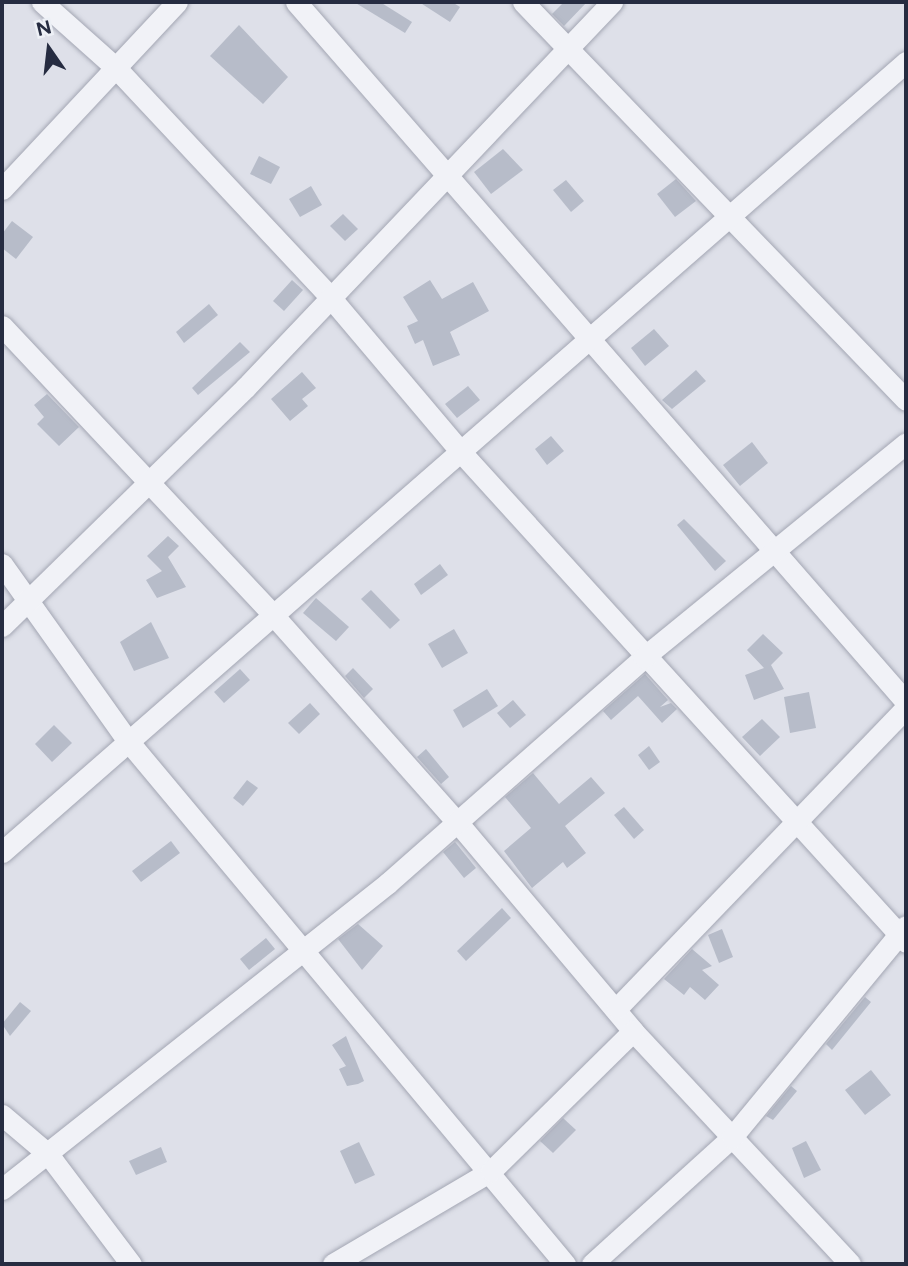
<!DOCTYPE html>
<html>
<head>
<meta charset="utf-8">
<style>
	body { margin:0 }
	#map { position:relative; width:908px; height:1266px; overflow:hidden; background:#dee0e9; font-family:Figtree,sans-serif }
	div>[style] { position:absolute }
	.building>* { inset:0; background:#b7bcc9 }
	.roads { filter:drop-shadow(0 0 2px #a3a6b3) drop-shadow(0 0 2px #a3a6b3) }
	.street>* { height:21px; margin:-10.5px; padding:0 10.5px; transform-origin:10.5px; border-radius:10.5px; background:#f1f2f7 }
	span { translate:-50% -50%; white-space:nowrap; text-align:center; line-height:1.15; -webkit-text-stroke:7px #edf0f6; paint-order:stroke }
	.frame { position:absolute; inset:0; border:4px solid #262c41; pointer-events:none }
	.north { position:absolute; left:14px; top:14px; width:70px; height:70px; -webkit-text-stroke:5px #edf0f6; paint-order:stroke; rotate:346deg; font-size:19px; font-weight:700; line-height:28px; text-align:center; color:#262c41 }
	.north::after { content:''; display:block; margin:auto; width:24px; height:32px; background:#262c41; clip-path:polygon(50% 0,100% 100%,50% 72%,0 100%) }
</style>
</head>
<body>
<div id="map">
	<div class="building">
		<i style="clip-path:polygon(354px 2px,380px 2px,412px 22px,405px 33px)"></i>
		<i style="clip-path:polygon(419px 2px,452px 2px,460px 7px,450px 22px)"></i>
		<i style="clip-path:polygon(564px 2px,587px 2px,564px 26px,552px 14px)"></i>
		<i style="clip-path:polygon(239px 25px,288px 77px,263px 104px,210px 56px)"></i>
		<i style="clip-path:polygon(503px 149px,523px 170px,491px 194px,474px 172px)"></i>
		<i style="clip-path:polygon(259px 156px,280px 167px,271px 184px,250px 174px)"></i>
		<i style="clip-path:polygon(676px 179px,696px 201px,675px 217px,657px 194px)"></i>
		<i style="clip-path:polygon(566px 180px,584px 201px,571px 212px,553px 190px)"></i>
		<i style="clip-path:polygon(311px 186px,322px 205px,300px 217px,289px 199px)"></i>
		<i style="clip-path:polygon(343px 214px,358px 229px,345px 241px,330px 226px)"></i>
		<i style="clip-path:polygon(12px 221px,33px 237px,16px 259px,2px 248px,2px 234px)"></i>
		<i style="clip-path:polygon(292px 280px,303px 290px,284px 311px,273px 301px)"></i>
		<i style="clip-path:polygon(430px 280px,442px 299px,473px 282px,489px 311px,450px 332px,460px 355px,433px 366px,423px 340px,415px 344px,407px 326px,418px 321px,403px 297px)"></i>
		<i style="clip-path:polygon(209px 304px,218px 315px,184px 343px,176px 332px)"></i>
		<i style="clip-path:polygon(654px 329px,669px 346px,645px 366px,631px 348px)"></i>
		<i style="clip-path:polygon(240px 342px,250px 352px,198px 395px,192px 388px)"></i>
		<i style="clip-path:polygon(696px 370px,706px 381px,672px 409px,662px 400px)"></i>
		<i style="clip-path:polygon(302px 372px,316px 388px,302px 399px,308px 406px,290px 421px,271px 399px)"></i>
		<i style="clip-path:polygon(468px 386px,480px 400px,457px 418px,445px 404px)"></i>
		<i style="clip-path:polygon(47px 394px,79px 427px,59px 446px,37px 424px,44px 417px,34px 405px)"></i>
		<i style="clip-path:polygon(551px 436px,564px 451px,547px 465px,535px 449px)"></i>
		<i style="clip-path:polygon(752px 442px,768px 463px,740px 486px,723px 465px)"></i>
		<i style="clip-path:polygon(684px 519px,726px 561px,715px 571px,677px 525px)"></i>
		<i style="clip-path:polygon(168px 536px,179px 546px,168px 557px,186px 587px,157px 598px,146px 580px,162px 571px,147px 556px)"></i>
		<i style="clip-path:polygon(440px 564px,448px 575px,421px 595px,414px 584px)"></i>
		<i style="clip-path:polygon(371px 590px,400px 620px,390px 629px,361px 599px)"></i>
		<i style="clip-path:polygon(316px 598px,349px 627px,336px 641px,303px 613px)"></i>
		<i style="clip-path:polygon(151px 622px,169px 658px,134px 671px,120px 642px)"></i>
		<i style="clip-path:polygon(454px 629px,468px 653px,442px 668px,428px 644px)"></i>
		<i style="clip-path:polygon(763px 634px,783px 653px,771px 665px,784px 689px,754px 700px,745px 675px,764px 668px,747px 650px)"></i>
		<i style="clip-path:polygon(353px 668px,373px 689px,364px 698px,345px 676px)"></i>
		<i style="clip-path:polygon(240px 669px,250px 680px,224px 703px,214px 692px)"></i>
		<i style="clip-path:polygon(645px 674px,668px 700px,660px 707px,671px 703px,677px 709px,662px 723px,638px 696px,611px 720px,603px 711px)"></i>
		<i style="clip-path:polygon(487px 689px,498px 706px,463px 728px,453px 710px)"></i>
		<i style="clip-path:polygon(809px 692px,816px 728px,790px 733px,784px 697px)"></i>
		<i style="clip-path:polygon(513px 700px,526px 715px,510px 728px,497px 713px)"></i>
		<i style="clip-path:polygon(310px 703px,320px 714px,299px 734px,288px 723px)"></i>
		<i style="clip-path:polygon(762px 719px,780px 737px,760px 756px,742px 737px)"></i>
		<i style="clip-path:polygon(54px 725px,72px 743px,52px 762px,35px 744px)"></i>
		<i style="clip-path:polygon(649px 746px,660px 762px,649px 770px,638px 755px)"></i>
		<i style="clip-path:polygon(426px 749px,449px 777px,441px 784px,417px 757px)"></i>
		<i style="clip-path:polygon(533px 773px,559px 804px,591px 777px,605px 793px,565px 826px,586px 853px,567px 868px,563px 862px,532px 888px,504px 851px,531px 828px,505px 797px)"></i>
		<i style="clip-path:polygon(247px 780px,258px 788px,243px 806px,233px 798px)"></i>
		<i style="clip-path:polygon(624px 807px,644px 830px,634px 839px,614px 815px)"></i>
		<i style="clip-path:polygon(171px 841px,180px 853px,141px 882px,132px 871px)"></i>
		<i style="clip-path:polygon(455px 842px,476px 868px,464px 878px,443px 852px)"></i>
		<i style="clip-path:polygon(502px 908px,511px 918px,466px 961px,457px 951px)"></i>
		<i style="clip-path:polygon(358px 924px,383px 946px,362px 970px,338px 939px)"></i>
		<i style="clip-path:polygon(722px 929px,733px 957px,719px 963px,708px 935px)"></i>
		<i style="clip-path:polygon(266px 938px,275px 949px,249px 970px,240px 959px)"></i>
		<i style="clip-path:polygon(692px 949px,712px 966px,702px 970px,719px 985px,705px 1000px,690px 987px,684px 995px,664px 979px)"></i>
		<i style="clip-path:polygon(865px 997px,871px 1002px,832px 1050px,826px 1044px)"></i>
		<i style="clip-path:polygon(20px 1002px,31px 1011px,10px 1036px,2px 1024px)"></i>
		<i style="clip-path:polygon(346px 1036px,364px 1081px,358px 1084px,347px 1086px,339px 1069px,346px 1066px,332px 1045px)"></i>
		<i style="clip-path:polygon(871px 1070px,891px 1095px,865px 1115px,845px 1090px)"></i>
		<i style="clip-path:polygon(791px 1086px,797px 1091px,773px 1120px,766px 1116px)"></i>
		<i style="clip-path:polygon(563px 1118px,576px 1130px,553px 1153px,540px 1141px)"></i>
		<i style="clip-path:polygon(806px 1141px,821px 1170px,804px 1178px,792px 1148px)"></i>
		<i style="clip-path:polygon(359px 1142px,375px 1175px,355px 1184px,340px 1151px)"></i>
		<i style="clip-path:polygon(161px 1147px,167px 1162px,136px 1175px,129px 1161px)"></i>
	</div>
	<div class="roads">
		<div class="street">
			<i style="left:42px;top:2px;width:99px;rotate:41.7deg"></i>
			<i style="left:116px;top:68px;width:313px;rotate:46.9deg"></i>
			<i style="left:330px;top:297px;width:202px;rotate:49.8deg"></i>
			<i style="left:460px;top:451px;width:663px;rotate:47.75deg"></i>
			<i style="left:296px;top:2px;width:928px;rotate:48.93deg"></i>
			<i style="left:523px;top:2px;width:552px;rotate:46.1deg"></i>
			<i style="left:2px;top:189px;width:256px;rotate:-46.9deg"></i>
			<i style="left:2px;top:326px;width:398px;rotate:46.8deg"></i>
			<i style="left:274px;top:616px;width:277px;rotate:48.4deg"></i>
			<i style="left:458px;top:823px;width:272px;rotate:49.9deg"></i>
			<i style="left:633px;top:1031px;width:318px;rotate:47deg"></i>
			<i style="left:2px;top:564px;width:217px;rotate:54.6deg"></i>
			<i style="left:128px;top:741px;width:682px;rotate:50.12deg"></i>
			<i style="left:2px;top:626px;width:340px;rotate:-44.4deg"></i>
			<i style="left:245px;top:388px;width:533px;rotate:-46.45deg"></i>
			<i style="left:2px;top:852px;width:1201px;rotate:-41.15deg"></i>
			<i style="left:617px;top:1008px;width:417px;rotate:-46.1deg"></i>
			<i style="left:2px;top:1115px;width:60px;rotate:40.3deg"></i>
			<i style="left:48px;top:1154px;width:138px;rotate:53deg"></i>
			<i style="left:2px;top:1189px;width:493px;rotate:-38.4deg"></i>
			<i style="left:388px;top:883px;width:341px;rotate:-41.4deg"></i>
			<i style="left:644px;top:657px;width:338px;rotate:-39.2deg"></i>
			<i style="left:333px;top:1264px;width:183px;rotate:-30.5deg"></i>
			<i style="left:491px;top:1171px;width:199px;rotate:-44.6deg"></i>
			<i style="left:592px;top:1264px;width:189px;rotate:-42.2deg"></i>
			<i style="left:732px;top:1137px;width:273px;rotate:-50.5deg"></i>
		</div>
	</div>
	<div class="frame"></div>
	<div class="north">N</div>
</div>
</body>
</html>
